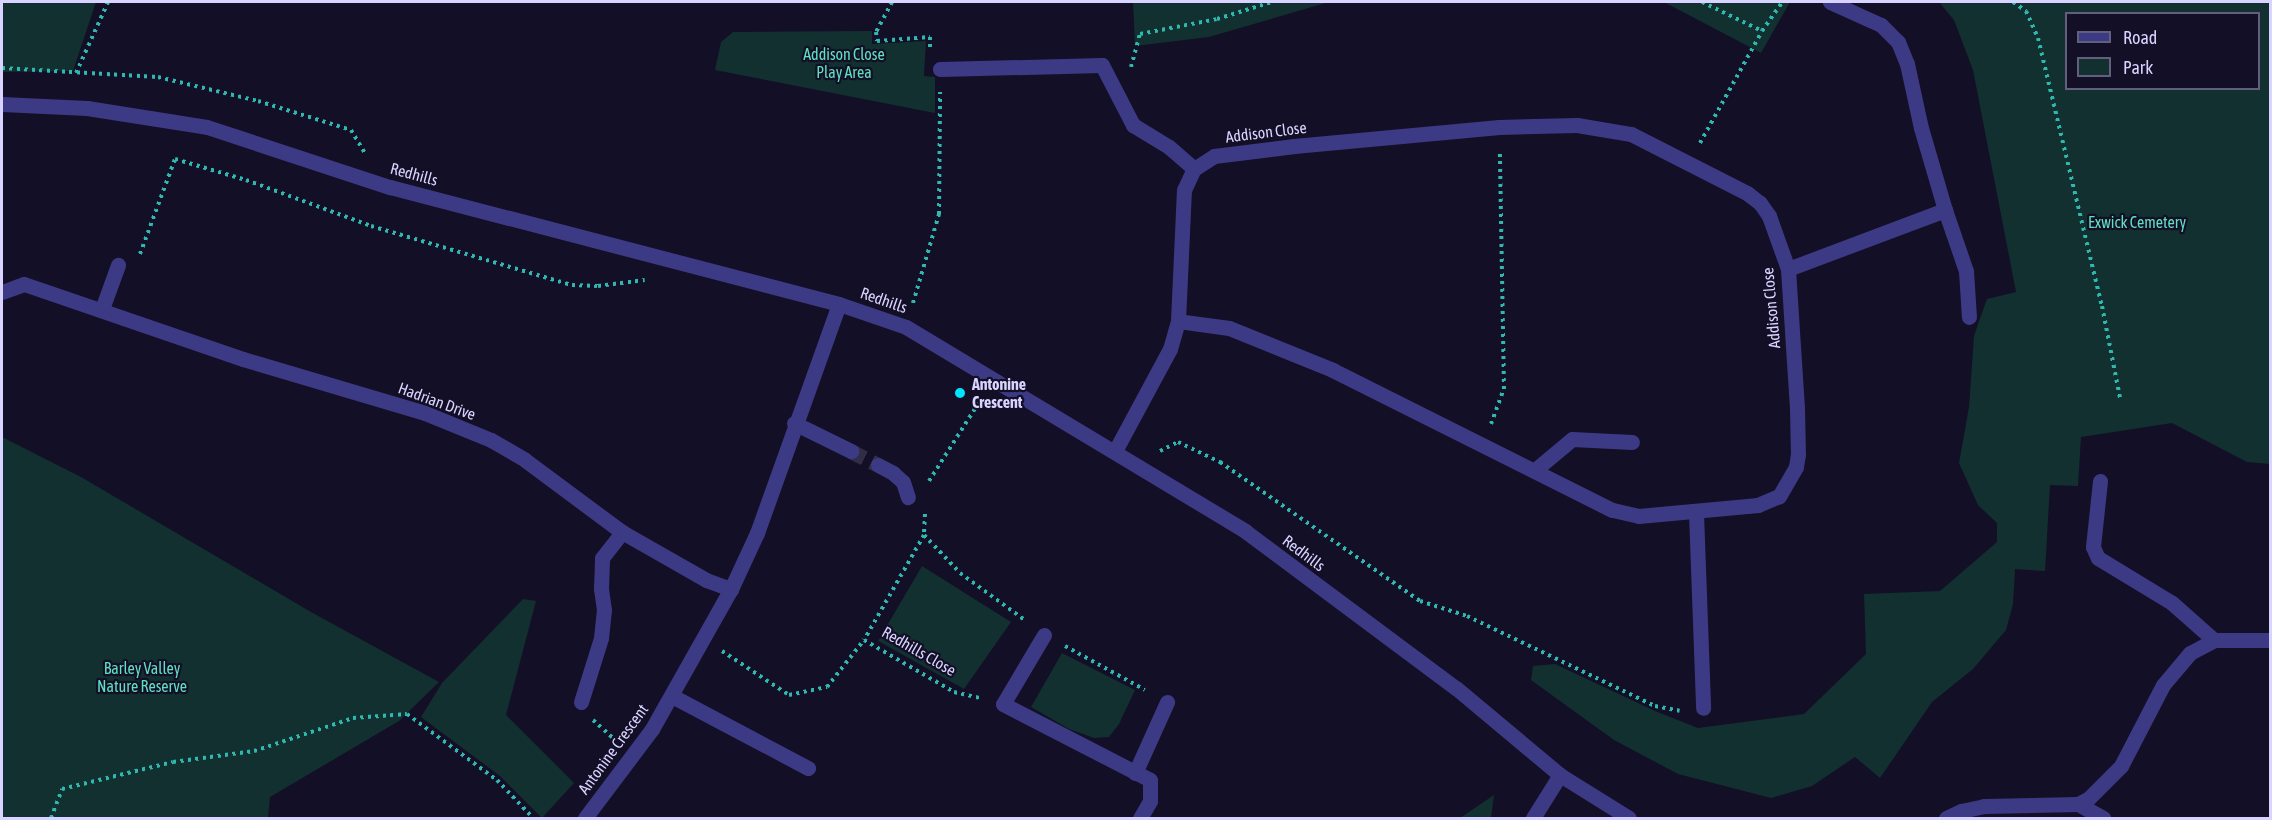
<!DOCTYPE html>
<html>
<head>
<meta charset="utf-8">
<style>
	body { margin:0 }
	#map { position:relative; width:2272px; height:820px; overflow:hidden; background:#130f26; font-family:"Asap Condensed",sans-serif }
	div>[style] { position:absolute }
	.green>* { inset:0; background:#12302f }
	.minor-tunnel>* { height:15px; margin-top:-7.5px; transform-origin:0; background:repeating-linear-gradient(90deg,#312d47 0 15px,transparent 0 23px) }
	.path>* { height:4px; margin-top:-2px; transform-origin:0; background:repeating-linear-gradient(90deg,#2fb8b0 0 3px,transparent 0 7.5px) }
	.minor>* { height:15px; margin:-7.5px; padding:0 7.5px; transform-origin:7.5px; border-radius:7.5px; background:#3d3a85 }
	.dots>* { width:16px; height:16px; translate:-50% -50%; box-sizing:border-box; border:3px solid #130f26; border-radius:50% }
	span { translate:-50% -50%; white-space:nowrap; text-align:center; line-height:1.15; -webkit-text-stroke:4.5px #130f26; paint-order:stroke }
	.park-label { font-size:16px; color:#5fe0c0 }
	.street-label { font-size:16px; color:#d9d4ff }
	.poi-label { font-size:16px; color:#d9d4ff; font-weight:700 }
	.left { translate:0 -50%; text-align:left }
	.frame { position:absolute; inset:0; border:3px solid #d9d4ff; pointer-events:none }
	.legend { position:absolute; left:2065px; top:12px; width:195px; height:78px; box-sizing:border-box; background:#130f26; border:2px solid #625e7d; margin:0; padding:8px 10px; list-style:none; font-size:18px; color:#d9d4ff }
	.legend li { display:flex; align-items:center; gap:12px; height:30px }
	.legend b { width:30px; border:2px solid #625e7d }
</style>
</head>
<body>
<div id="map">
	<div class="green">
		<i style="clip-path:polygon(2px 2px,96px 2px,73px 71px,2px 72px)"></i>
		<i style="clip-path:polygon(1133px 2px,1329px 2px,1209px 37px,1135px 46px)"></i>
		<i style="clip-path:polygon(1664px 2px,1790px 2px,1761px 53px)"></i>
		<i style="clip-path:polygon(evenodd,1939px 2px,2270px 2px,2270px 464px,2247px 462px,2172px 423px,2081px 437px,2078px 486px,2050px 485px,2045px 571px,2015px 569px,2013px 604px,2006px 630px,1973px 669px,1932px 702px,1880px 778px,1855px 757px,1812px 786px,1771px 798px,1678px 774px,1614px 740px,1531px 680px,1533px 666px,1555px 664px,1655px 711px,1698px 728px,1804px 714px,1866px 654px,1864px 594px,1940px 591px,1997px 542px,1997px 523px,1978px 505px,1959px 463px,1969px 407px,1974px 336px,1978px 324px,1987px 299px,2016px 292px,1973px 70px,1954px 20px,1939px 2px,2066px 14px,2258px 14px,2258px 88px,2066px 88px,2066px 14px)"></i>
		<i style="clip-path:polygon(872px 31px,872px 44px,926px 41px,924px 76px,935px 77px,935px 113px,715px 70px,721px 42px,733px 32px)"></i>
		<i style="clip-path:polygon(2px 437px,81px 477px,311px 612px,439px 682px,399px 721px,270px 797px,268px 818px,2px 818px)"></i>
		<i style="clip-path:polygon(922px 566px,1011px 622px,964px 689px,878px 641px)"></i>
		<i style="clip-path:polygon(523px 599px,536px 601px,506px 715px,574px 783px,542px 818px,500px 776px,421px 717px,442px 683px)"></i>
		<i style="clip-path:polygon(1062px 653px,1135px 690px,1119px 724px,1109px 737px,1094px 738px,1069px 729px,1031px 707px)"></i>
		<i style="clip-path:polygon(1494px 795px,1491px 818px,1460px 818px)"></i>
	</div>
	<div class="minor-tunnel">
		<i style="left:851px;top:451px;width:30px;rotate:27deg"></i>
	</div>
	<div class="path">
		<i style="left:892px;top:2px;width:34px;rotate:118deg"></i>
		<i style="left:876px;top:32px;width:9px;rotate:84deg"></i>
		<i style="left:877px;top:41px;width:53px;rotate:-4.3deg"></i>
		<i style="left:930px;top:37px;width:10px;rotate:90deg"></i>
		<i style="left:1702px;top:2px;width:67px;rotate:25.8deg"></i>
		<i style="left:1762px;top:31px;width:35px;rotate:-55deg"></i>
		<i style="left:2013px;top:2px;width:16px;rotate:35deg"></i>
		<i style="left:2026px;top:11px;width:30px;rotate:66deg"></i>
		<i style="left:2038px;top:38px;width:276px;rotate:76.6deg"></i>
		<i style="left:2102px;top:306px;width:94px;rotate:78.9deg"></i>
		<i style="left:1131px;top:67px;width:34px;rotate:-75deg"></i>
		<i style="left:1140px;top:34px;width:78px;rotate:-11deg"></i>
		<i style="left:1217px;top:19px;width:58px;rotate:-17.2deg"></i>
		<i style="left:2px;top:68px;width:156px;rotate:3.3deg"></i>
		<i style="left:158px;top:77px;width:103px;rotate:13.5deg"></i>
		<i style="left:258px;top:101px;width:97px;rotate:17.3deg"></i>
		<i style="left:351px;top:130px;width:26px;rotate:59deg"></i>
		<i style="left:76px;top:73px;width:78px;rotate:-65.7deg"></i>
		<i style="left:1700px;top:143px;width:128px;rotate:-61deg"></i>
		<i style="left:140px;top:254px;width:101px;rotate:-69.8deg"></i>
		<i style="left:175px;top:159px;width:74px;rotate:16.5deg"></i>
		<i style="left:246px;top:180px;width:133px;rotate:20.2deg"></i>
		<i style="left:371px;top:226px;width:209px;rotate:16.4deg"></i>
		<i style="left:572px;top:285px;width:26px;rotate:2deg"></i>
		<i style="left:598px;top:286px;width:47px;rotate:-7.3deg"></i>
		<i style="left:913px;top:303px;width:93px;rotate:-73.7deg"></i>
		<i style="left:939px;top:214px;width:122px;rotate:-89.5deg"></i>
		<i style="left:1491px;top:424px;width:37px;rotate:-70deg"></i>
		<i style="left:1504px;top:389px;width:237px;rotate:-91deg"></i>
		<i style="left:1160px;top:451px;width:20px;rotate:-27deg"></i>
		<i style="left:1178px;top:442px;width:47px;rotate:25.5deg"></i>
		<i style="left:1220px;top:462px;width:244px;rotate:34.8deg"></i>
		<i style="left:1420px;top:601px;width:49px;rotate:17.7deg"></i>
		<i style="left:1467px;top:616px;width:208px;rotate:25.6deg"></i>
		<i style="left:1655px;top:706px;width:25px;rotate:11deg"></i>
		<i style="left:929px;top:481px;width:97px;rotate:-57.6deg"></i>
		<i style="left:925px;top:514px;width:21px;rotate:93deg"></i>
		<i style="left:924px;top:535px;width:121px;rotate:119.7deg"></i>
		<i style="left:864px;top:640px;width:104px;rotate:30deg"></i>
		<i style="left:954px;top:692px;width:26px;rotate:13deg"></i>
		<i style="left:924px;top:535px;width:52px;rotate:46.5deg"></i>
		<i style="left:960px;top:573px;width:82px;rotate:36deg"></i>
		<i style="left:1065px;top:646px;width:91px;rotate:28.8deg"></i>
		<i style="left:722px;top:651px;width:80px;rotate:33.3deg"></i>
		<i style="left:789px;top:695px;width:39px;rotate:-12deg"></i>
		<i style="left:827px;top:687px;width:60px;rotate:-51.8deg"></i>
		<i style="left:593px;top:720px;width:28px;rotate:42deg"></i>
		<i style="left:51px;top:818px;width:31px;rotate:-69deg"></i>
		<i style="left:62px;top:789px;width:114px;rotate:-13.7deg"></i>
		<i style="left:173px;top:762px;width:82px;rotate:-7.7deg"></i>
		<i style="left:254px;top:751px;width:104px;rotate:-18.4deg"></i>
		<i style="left:353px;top:718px;width:54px;rotate:-4.2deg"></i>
		<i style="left:407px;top:714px;width:112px;rotate:36.3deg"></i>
		<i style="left:497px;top:780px;width:52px;rotate:46.5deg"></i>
	</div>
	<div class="minor">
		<i style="left:940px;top:69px;width:162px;rotate:-1.4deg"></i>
		<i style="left:1102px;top:65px;width:68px;rotate:62.7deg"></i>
		<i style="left:1133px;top:125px;width:42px;rotate:31.4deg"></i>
		<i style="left:1169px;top:147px;width:33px;rotate:41deg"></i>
		<i style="left:2px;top:104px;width:85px;rotate:2.7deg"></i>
		<i style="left:87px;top:108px;width:121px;rotate:9deg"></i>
		<i style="left:207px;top:127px;width:193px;rotate:18.2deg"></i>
		<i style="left:390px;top:187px;width:464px;rotate:14.6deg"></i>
		<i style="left:839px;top:304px;width:71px;rotate:18.9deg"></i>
		<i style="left:906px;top:327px;width:396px;rotate:31deg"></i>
		<i style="left:1245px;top:531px;width:263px;rotate:36.7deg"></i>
		<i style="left:1456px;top:688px;width:136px;rotate:39.9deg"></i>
		<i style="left:1560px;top:775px;width:81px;rotate:31.9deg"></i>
		<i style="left:1945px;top:210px;width:65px;rotate:71deg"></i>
		<i style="left:1966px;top:271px;width:46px;rotate:86.3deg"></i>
		<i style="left:1788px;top:269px;width:168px;rotate:-20.6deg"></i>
		<i style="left:1945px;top:210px;width:85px;rotate:-106.3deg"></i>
		<i style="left:1921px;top:128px;width:66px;rotate:-102.3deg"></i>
		<i style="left:1907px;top:64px;width:24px;rotate:-112deg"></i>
		<i style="left:1898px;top:42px;width:24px;rotate:-135deg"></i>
		<i style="left:1881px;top:25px;width:56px;rotate:-155.7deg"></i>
		<i style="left:2px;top:292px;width:23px;rotate:-20deg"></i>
		<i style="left:24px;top:284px;width:231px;rotate:18.9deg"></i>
		<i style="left:243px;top:359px;width:190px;rotate:16.5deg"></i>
		<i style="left:425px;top:413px;width:71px;rotate:22.2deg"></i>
		<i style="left:491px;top:440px;width:39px;rotate:30deg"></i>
		<i style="left:525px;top:460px;width:121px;rotate:36.6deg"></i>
		<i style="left:622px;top:532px;width:97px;rotate:29.7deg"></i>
		<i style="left:706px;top:580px;width:27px;rotate:20deg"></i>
		<i style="left:102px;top:309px;width:47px;rotate:-70deg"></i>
		<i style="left:794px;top:423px;width:64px;rotate:26.2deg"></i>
		<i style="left:1115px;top:451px;width:116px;rotate:-61.7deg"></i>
		<i style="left:1170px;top:349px;width:29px;rotate:-74deg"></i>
		<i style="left:1178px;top:321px;width:131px;rotate:-87.4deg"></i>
		<i style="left:1184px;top:190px;width:23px;rotate:-65deg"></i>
		<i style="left:1194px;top:169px;width:24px;rotate:-33deg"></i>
		<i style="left:1214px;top:156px;width:81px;rotate:-7.1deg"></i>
		<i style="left:1294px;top:146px;width:206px;rotate:-5.3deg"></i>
		<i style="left:1499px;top:127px;width:78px;rotate:-1.5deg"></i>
		<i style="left:1577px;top:125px;width:55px;rotate:9.5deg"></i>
		<i style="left:1631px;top:134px;width:130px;rotate:27deg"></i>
		<i style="left:1747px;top:193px;width:16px;rotate:38deg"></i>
		<i style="left:1760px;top:203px;width:16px;rotate:55deg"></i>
		<i style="left:1769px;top:216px;width:56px;rotate:70.3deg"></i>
		<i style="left:1788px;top:269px;width:139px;rotate:86.3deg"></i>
		<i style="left:1797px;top:408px;width:46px;rotate:88.8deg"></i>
		<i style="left:1798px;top:454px;width:13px;rotate:99deg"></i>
		<i style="left:1796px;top:467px;width:34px;rotate:120deg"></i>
		<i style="left:1779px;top:496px;width:23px;rotate:157deg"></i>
		<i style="left:1758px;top:505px;width:120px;rotate:174.7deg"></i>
		<i style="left:1639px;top:516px;width:28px;rotate:-167deg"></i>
		<i style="left:1612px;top:510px;width:312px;rotate:-153.4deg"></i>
		<i style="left:1333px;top:370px;width:112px;rotate:-158deg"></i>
		<i style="left:1229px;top:328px;width:51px;rotate:-172.2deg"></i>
		<i style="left:878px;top:465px;width:17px;rotate:28deg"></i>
		<i style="left:893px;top:473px;width:13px;rotate:42deg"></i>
		<i style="left:903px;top:482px;width:16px;rotate:72deg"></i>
		<i style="left:1535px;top:470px;width:48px;rotate:-40deg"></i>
		<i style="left:1572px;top:439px;width:60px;rotate:2.9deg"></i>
		<i style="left:2100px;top:481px;width:66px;rotate:96.1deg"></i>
		<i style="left:2093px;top:547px;width:12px;rotate:66deg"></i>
		<i style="left:2098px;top:558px;width:87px;rotate:31.3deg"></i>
		<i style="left:2172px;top:603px;width:56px;rotate:41.4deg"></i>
		<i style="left:1696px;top:513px;width:195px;rotate:87.9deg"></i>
		<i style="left:1044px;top:635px;width:80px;rotate:120.7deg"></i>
		<i style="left:1003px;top:704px;width:165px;rotate:27.3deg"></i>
		<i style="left:1150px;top:780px;width:21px;rotate:90deg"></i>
		<i style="left:1150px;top:801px;width:20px;rotate:120deg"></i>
		<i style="left:672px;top:696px;width:154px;rotate:27.9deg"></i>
		<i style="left:581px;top:702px;width:67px;rotate:-72.6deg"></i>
		<i style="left:601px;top:638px;width:28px;rotate:-84deg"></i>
		<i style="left:604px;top:610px;width:21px;rotate:-98deg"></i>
		<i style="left:601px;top:589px;width:31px;rotate:-88deg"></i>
		<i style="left:602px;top:558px;width:33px;rotate:-52deg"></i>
		<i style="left:1135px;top:773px;width:78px;rotate:-65.7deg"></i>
		<i style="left:2078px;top:804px;width:29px;rotate:29deg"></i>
		<i style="left:585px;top:818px;width:111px;rotate:-53deg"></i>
		<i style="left:652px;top:729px;width:161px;rotate:-60.6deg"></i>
		<i style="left:731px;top:589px;width:62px;rotate:-65.1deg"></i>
		<i style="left:757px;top:533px;width:243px;rotate:-70.3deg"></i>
		<i style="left:1533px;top:818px;width:51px;rotate:-57.9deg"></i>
		<i style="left:1946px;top:818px;width:17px;rotate:-25deg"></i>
		<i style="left:1961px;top:811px;width:24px;rotate:-12deg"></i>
		<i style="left:1984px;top:806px;width:94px;rotate:-1.2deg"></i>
		<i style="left:2078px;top:804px;width:11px;rotate:-27deg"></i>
		<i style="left:2088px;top:799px;width:47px;rotate:-45deg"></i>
		<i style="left:2121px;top:766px;width:91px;rotate:-62.6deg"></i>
		<i style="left:2163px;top:685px;width:42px;rotate:-49.8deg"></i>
		<i style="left:2190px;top:653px;width:27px;rotate:-28deg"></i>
		<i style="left:2214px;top:640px;width:56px"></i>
	</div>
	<div class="dots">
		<i style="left:960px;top:393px;background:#00e5ff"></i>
	</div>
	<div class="park-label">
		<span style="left:844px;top:63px">Addison Close<br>Play Area</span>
		<span style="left:2137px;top:222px">Exwick Cemetery</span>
		<span style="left:142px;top:677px">Barley Valley<br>Nature Reserve</span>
	</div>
	<div class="street-label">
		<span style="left:1266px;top:132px;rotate:-7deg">Addison Close</span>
		<span style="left:414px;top:174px;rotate:15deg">Redhills</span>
		<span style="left:884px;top:300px;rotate:19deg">Redhills</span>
		<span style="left:1771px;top:308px;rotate:-95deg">Addison Close</span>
		<span style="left:437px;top:401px;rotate:20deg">Hadrian Drive</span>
		<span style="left:1304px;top:553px;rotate:37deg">Redhills</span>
		<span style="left:919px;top:651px;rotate:30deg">Redhills Close</span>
		<span style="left:613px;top:749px;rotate:-54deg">Antonine Crescent</span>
	</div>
	<div class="poi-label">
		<span class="left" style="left:972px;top:393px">Antonine<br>Crescent</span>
	</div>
	<div class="frame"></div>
	<ul class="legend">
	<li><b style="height:8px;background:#3d3a85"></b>Road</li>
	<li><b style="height:16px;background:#12302f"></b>Park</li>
	</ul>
</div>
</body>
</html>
